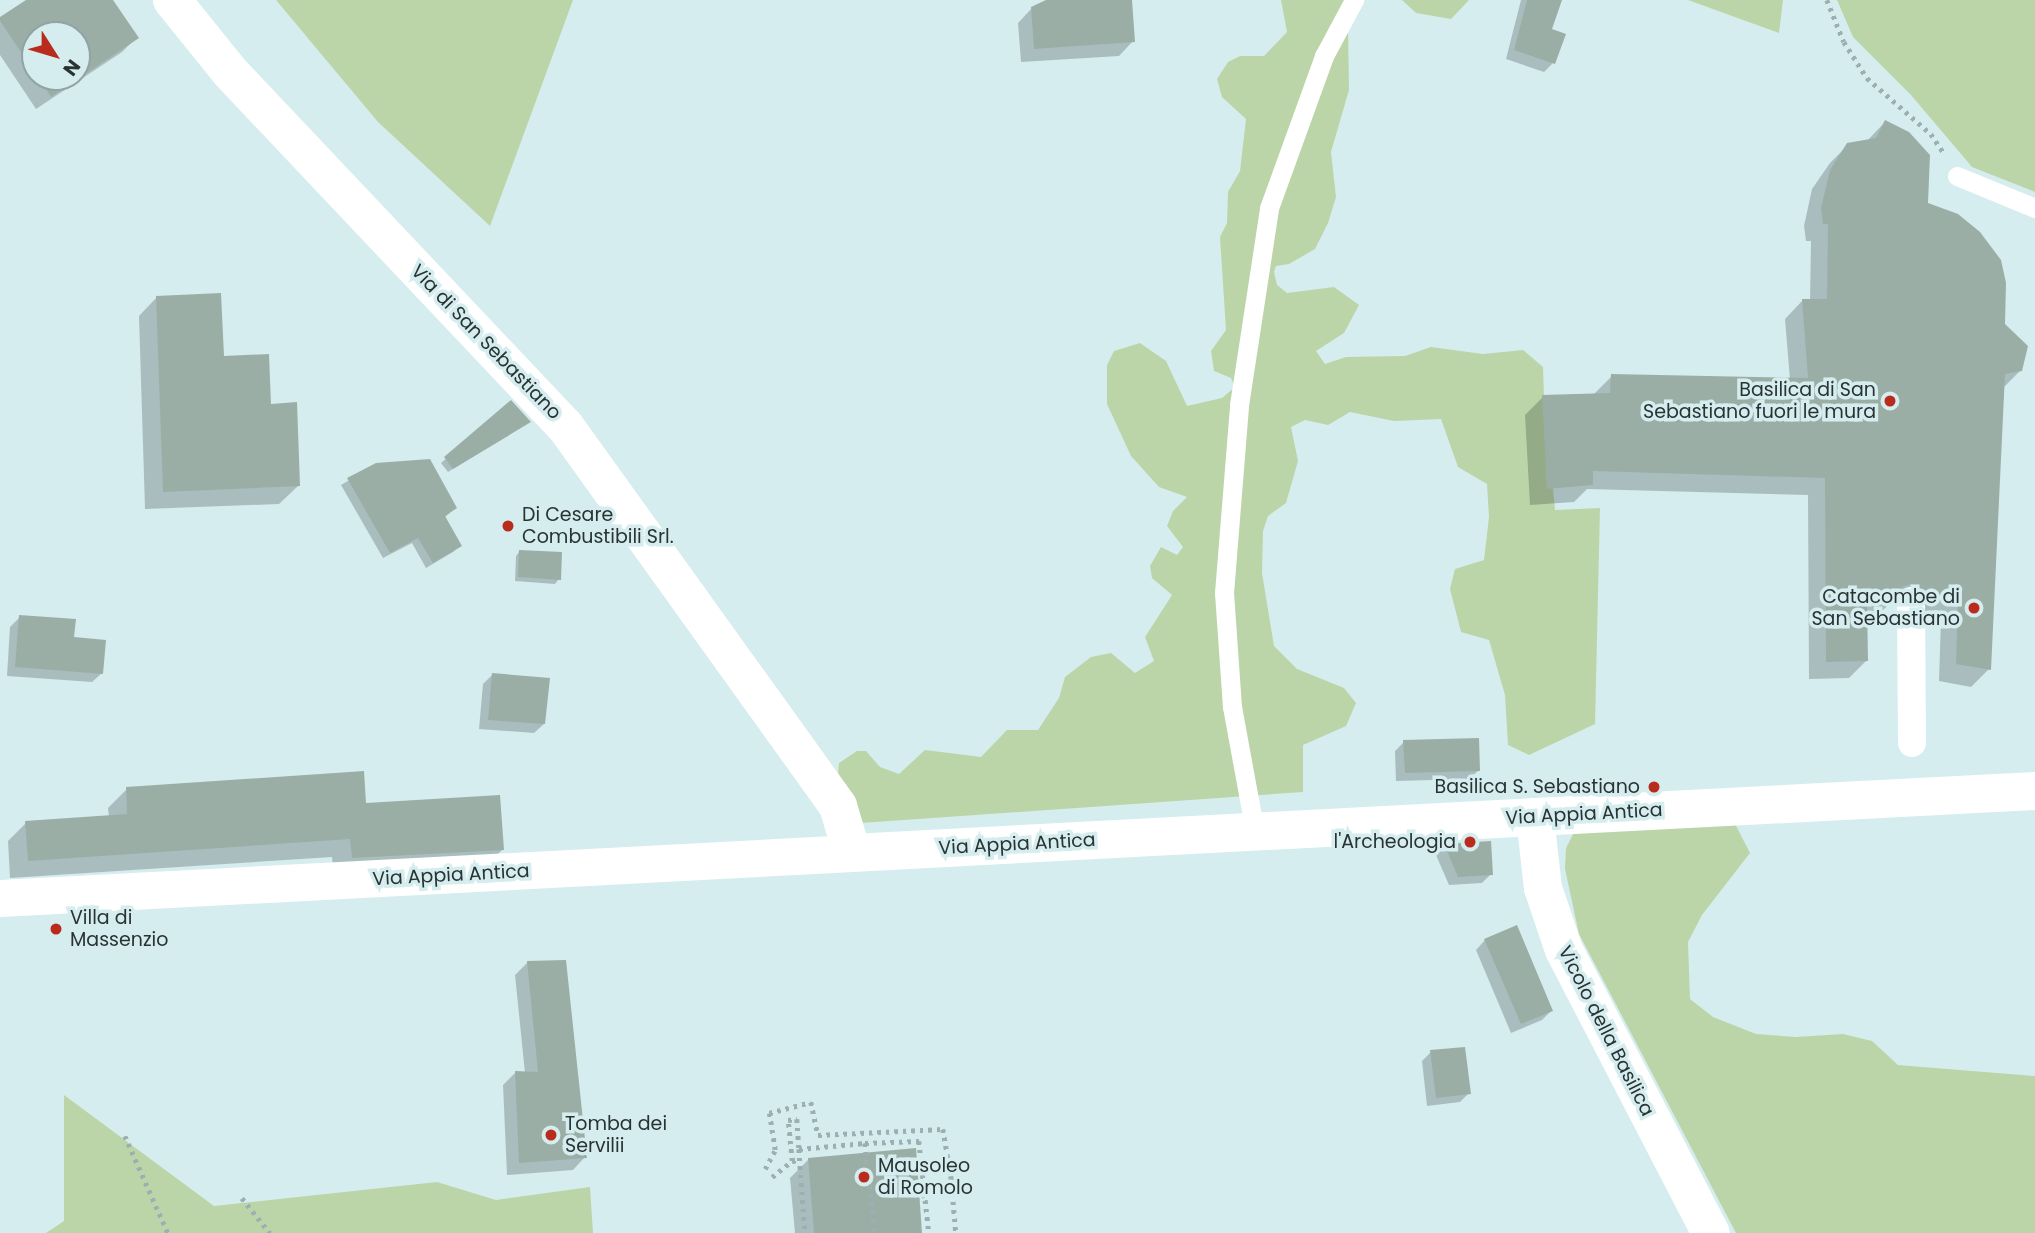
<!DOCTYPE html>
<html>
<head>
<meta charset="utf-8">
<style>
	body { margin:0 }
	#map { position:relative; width:2035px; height:1233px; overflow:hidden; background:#d5edee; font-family:Poppins,sans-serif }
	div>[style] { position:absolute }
	.green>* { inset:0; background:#bbd5a9 }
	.shadow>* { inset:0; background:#0003 }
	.building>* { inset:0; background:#9baea5 }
	.path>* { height:4.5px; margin-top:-2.25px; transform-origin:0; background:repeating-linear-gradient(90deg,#9db0b1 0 3.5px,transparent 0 8.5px) }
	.service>* { height:19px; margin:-9.5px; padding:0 9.5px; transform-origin:9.5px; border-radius:9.5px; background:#fff }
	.pedestrian>* { height:28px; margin:-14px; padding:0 14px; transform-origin:14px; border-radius:14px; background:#fff }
	.minor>* { height:37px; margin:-18.5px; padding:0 18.5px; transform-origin:18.5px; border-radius:18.5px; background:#fff }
	.tertiary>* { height:38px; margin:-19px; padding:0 19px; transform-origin:19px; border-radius:19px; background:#fff }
	.secondary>* { height:38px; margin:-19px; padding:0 19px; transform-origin:19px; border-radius:19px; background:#fff }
	.dots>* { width:19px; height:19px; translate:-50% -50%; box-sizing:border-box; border:4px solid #d5edee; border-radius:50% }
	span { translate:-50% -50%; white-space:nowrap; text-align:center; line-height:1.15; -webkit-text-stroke:7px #d5edee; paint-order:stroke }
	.street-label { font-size:19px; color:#2a3334 }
	.poi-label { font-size:19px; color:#2a3334 }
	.right { translate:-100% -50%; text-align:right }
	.left { translate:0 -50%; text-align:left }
	.north { position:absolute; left:21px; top:21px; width:70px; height:70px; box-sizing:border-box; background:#d5edee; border:2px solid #91a3a4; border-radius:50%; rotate:127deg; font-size:19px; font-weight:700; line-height:28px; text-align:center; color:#2a3334 }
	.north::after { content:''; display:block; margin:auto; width:24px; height:32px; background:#b92b1c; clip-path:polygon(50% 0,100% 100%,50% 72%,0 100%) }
</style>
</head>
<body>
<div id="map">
	<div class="green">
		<i style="clip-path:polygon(276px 0,573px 0,490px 226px,378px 122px)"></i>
		<i style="clip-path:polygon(1281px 0,1358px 0,1348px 25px,1349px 90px,1331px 152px,1336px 197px,1328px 223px,1315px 249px,1289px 264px,1276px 266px,1274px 272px,1277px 285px,1287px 293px,1334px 287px,1359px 305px,1344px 333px,1316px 351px,1325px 364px,1346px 357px,1405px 356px,1431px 347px,1483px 354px,1523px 350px,1543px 367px,1547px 487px,1553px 488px,1555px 510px,1600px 508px,1595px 724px,1529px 755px,1508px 745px,1505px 695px,1489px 640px,1461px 632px,1450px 589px,1455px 569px,1484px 560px,1489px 517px,1487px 484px,1458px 467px,1441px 419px,1394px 421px,1350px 412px,1328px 425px,1305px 420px,1291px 427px,1298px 461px,1286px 503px,1268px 516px,1263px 531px,1262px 573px,1274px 646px,1297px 669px,1344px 688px,1356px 703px,1346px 726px,1303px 745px,1303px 792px,861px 823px,838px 773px,839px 763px,857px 751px,866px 751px,880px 767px,899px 774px,925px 750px,981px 757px,1007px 730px,1038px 730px,1059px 698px,1065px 677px,1091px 657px,1111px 653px,1135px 673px,1154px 661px,1145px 637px,1172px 595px,1152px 578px,1150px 566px,1161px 547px,1177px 555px,1183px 547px,1167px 526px,1173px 511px,1187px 497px,1159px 487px,1131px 456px,1107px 404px,1107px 365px,1114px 351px,1140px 343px,1166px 361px,1187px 406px,1222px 398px,1235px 387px,1231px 378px,1214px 371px,1211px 351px,1226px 330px,1220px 237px,1227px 223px,1228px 192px,1240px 171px,1246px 119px,1222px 97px,1217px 79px,1228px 62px,1240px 56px,1264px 56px,1287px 32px)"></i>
		<i style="clip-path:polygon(1402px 0,1469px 0,1451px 19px,1416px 13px)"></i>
		<i style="clip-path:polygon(1689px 0,1783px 0,1779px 33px,1688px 0)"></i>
		<i style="clip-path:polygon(1837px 0,2035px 0,2035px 192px,1972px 167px,1911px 95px,1853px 37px)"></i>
		<i style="clip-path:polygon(1732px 818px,1750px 853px,1702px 915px,1688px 942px,1690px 999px,1713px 1017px,1756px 1034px,1796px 1037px,1843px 1034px,1872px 1041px,1898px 1065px,2035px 1076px,2035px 1233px,1736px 1233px,1579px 934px,1565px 869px,1566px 848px,1581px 819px)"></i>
		<i style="clip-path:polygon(64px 1095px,214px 1206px,437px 1182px,496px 1200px,590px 1187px,593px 1233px,46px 1233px,64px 1221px)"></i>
	</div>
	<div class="shadow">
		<i style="clip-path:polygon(evenodd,29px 0,111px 0,136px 38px,122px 52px,36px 109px,0 55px,0 20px,29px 0,35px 35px,77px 35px,77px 77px,35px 77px,35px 35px)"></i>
		<i style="clip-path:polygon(1048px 0,1131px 0,1133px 41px,1119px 56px,1021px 62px,1018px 23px,1032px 8px)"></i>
		<i style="clip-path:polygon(1521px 0,1560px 0,1550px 30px,1553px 63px,1544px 72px,1506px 59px)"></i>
		<i style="clip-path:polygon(1885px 122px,1926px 204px,2004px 325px,2026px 346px,2021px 370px,2003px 388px,1989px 669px,1971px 687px,1939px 681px,1941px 619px,1910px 618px,1908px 610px,1893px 601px,1875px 617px,1866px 617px,1867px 660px,1849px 678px,1809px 679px,1808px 495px,1587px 489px,1574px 502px,1530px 505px,1525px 415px,1543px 397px,1594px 394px,1612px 376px,1790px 380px,1785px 319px,1802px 301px,1810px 301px,1811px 241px,1806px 241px,1804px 226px,1812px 189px,1830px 163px,1848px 145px,1866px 142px)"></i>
		<i style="clip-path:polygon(157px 297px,269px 405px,298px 486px,279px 504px,145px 509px,139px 316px)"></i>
		<i style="clip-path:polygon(511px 403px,529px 422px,448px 472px,441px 463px)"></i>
		<i style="clip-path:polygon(377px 464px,455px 508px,444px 518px,460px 546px,453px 552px,426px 568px,412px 543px,383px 558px,341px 485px)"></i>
		<i style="clip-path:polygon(520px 551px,559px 579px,555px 584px,515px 581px,516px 556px)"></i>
		<i style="clip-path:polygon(20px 617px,72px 639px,102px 673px,92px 682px,7px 676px,10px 627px)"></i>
		<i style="clip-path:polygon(492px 675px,544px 724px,534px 733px,479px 729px,483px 684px)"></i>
		<i style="clip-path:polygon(1404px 742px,1479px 770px,1469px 779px,1396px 781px,1395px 751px)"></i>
		<i style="clip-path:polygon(127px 789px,365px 805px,502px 850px,484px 868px,334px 876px,332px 857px,10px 878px,8px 841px,26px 823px,109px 817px,108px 808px)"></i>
		<i style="clip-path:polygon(1445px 845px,1491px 874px,1482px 883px,1449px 885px,1436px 855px)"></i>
		<i style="clip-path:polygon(1485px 940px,1551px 1011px,1542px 1020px,1511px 1033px,1476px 950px)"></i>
		<i style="clip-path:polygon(528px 962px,585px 1157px,573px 1170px,507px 1175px,503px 1085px,516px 1072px,525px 1073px,515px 975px)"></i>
		<i style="clip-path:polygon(1431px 1052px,1469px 1093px,1460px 1102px,1427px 1106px,1422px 1061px)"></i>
		<i style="clip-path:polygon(809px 1159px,920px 1233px,795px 1233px,790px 1178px)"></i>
	</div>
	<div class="building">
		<i style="clip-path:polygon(26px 0,113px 0,139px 38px,51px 97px,38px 77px,77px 77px,77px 35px,35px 35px,35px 73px,0 21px,0 17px)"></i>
		<i style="clip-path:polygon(1046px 0,1132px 0,1135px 42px,1034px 49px,1031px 7px)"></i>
		<i style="clip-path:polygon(1527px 0,1562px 0,1552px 29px,1566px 34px,1555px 64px,1514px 50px)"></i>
		<i style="clip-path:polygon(1885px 120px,1909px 132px,1930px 155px,1928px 203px,1958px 214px,1980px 232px,2001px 260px,2006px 283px,2005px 324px,2028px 346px,2022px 371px,2005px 374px,1991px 670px,1956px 664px,1958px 602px,1928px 601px,1925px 592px,1912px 584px,1902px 587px,1895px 600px,1867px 599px,1868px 661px,1826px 662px,1825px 478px,1593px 471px,1593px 485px,1547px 489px,1542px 395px,1610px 393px,1611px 374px,1808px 378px,1802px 299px,1827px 299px,1828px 224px,1823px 224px,1821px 208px,1830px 170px,1847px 143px,1876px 138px)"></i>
		<i style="clip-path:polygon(221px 293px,224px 356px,269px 354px,271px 404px,297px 402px,300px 486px,163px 492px,156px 296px)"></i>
		<i style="clip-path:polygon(511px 400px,531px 422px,453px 469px,444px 457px)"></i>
		<i style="clip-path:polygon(430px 459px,457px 508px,445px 516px,462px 546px,433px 563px,418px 538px,390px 553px,347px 478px,376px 463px)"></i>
		<i style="clip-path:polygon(519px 550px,562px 552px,561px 580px,518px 577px)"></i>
		<i style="clip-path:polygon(19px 615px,76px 619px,74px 637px,106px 640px,103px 674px,15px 667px)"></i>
		<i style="clip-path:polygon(492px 673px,550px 678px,545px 724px,488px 720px)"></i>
		<i style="clip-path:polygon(1479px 738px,1480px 771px,1405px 773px,1403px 740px)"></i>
		<i style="clip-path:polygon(364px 771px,366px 803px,500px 795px,504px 850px,352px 858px,350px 839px,28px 861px,25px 821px,127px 814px,126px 787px)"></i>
		<i style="clip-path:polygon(1491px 841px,1493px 875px,1458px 877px,1444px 844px)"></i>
		<i style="clip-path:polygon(1517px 925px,1553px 1011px,1521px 1024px,1484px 939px)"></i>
		<i style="clip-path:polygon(566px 960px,587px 1158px,519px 1163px,515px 1071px,538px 1072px,527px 961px)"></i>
		<i style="clip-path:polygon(1465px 1047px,1471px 1094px,1436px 1098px,1430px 1050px)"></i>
		<i style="clip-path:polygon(916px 1148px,922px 1233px,814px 1233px,808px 1158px)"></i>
	</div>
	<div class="path">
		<i style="left:1827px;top:0;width:45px;rotate:68deg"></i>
		<i style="left:1844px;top:42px;width:43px;rotate:57.4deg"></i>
		<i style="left:1867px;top:78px;width:85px;rotate:41.2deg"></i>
		<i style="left:1931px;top:134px;width:22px;rotate:56deg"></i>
		<i style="left:125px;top:1136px;width:106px;rotate:66.1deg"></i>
		<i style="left:865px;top:1143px;width:54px;rotate:-2.1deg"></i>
		<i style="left:919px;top:1141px;width:93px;rotate:83.8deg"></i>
		<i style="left:799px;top:1149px;width:84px;rotate:85.9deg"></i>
		<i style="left:792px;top:1161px;width:41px;rotate:-95.6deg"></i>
		<i style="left:788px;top:1120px;width:9px;rotate:-6deg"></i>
		<i style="left:797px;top:1119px;width:30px;rotate:86deg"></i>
		<i style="left:799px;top:1149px;width:66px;rotate:-5.2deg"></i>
		<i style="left:865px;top:1143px;width:91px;rotate:83.7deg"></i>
		<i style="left:765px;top:1169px;width:21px;rotate:-62deg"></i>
		<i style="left:775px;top:1150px;width:37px;rotate:-99deg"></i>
		<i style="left:769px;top:1113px;width:43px;rotate:-14.7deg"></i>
		<i style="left:811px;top:1102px;width:34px;rotate:78deg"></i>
		<i style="left:818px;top:1135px;width:125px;rotate:-2.7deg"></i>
		<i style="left:943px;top:1129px;width:48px;rotate:80.3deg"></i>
		<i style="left:951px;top:1176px;width:57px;rotate:85deg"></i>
		<i style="left:772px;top:1177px;width:26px;rotate:-39deg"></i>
		<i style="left:792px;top:1161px;width:8px;rotate:-7deg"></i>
		<i style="left:913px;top:1197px;width:12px;rotate:-9deg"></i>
		<i style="left:242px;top:1198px;width:45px;rotate:51.3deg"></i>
	</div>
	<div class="service">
		<i style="left:1957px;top:176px;width:84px;rotate:22.3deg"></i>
		<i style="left:1255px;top:832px;width:127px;rotate:-100.4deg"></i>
		<i style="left:1232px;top:707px;width:114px;rotate:-94deg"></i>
		<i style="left:1224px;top:593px;width:189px;rotate:-85.4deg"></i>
		<i style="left:1239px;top:405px;width:199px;rotate:-81.3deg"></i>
		<i style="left:1269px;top:208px;width:162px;rotate:-70.1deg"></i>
		<i style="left:1324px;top:56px;width:64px;rotate:-61.8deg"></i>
	</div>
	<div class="pedestrian">
		<i style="left:1911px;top:601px;width:142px;rotate:89.6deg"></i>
	</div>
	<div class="minor">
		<i style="left:0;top:898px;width:853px;rotate:-3.02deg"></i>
	</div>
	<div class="tertiary">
		<i style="left:1535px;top:817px;width:501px;rotate:-2.98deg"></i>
	</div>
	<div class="secondary">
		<i style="left:172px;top:0;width:92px;rotate:51.1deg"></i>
		<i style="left:230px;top:72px;width:487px;rotate:46.6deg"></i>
		<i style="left:565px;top:426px;width:468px;rotate:54.3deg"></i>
		<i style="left:838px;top:806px;width:49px;rotate:73.4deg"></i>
		<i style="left:852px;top:853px;width:684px;rotate:-3.02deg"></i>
		<i style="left:1535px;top:817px;width:71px;rotate:83.6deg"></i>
		<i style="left:1543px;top:888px;width:65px;rotate:71.3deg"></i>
		<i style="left:1564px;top:950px;width:319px;rotate:62.6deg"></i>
	</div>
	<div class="dots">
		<i style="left:1890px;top:401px;background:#b92b1c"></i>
		<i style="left:508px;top:526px;background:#b92b1c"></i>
		<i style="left:1974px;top:608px;background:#b92b1c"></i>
		<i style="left:1654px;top:787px;background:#b92b1c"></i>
		<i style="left:1470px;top:842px;background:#b92b1c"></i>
		<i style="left:56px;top:929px;background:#b92b1c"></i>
		<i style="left:551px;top:1135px;background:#b92b1c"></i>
		<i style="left:864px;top:1177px;background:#b92b1c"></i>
	</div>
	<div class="street-label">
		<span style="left:486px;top:342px;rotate:46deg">Via di San Sebastiano</span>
		<span style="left:1584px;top:814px;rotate:-3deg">Via Appia Antica</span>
		<span style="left:1017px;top:844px;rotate:-3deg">Via Appia Antica</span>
		<span style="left:451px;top:875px;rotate:-3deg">Via Appia Antica</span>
		<span style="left:1606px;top:1031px;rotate:63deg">Vicolo della Basilica</span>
	</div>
	<div class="poi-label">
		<span class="right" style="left:1876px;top:401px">Basilica di San<br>Sebastiano fuori le mura</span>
		<span class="left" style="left:522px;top:526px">Di Cesare<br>Combustibili Srl.</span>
		<span class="right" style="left:1960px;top:608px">Catacombe di<br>San Sebastiano</span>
		<span class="right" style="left:1640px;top:787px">Basilica S. Sebastiano</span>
		<span class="right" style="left:1456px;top:842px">l'Archeologia</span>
		<span class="left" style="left:70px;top:929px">Villa di<br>Massenzio</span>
		<span class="left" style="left:565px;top:1135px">Tomba dei<br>Servilii</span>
		<span class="left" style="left:878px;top:1177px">Mausoleo<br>di Romolo</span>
	</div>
	<div class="north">N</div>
</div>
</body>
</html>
